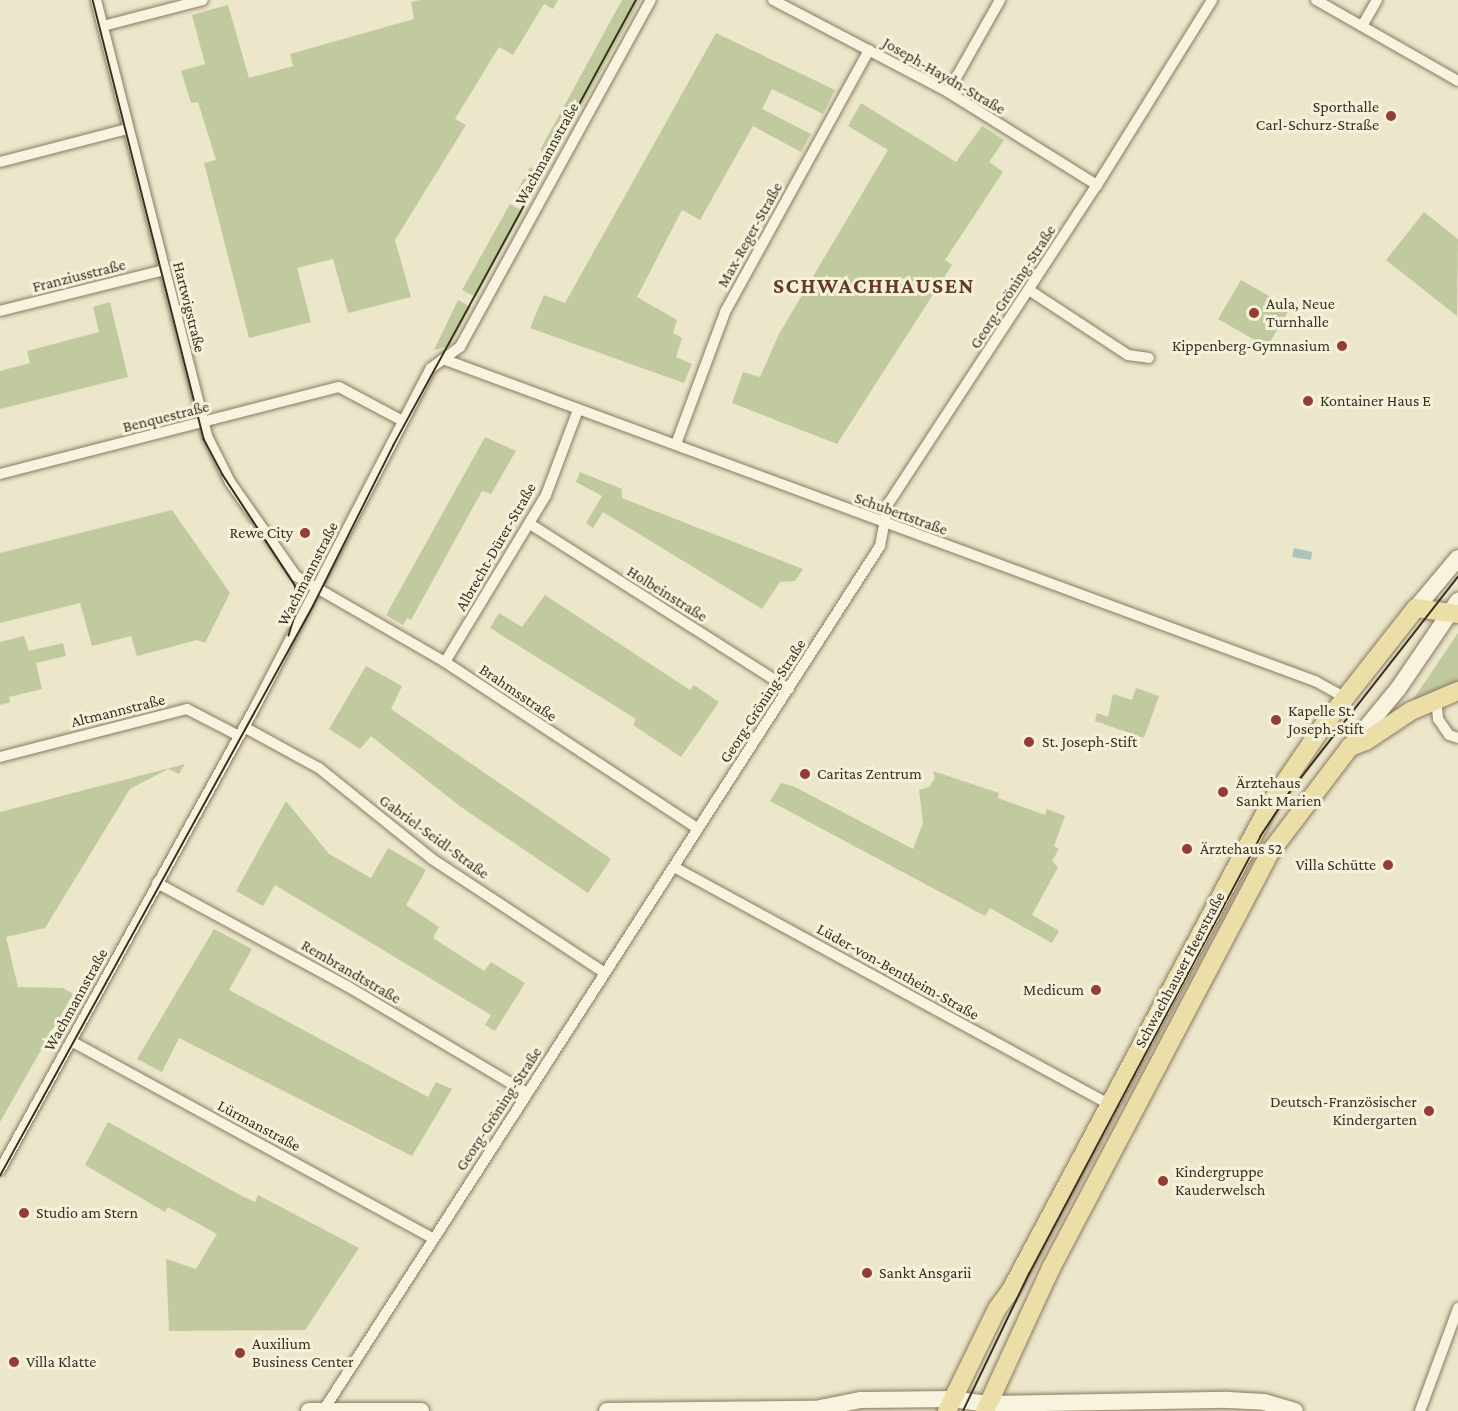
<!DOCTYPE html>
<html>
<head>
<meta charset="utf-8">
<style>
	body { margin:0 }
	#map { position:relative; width:1458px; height:1411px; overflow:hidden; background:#ece6cb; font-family:"Crimson Pro",serif }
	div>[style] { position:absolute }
	.green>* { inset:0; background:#c1ca9f }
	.water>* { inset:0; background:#abc2bd }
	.roads { filter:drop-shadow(0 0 2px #897a60) drop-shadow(0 0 2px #897a60) }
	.street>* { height:10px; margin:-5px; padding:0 5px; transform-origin:5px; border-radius:5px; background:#f7f3de }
	.secondary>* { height:16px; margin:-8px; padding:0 8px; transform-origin:8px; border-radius:8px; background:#f7f3de }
	.primary>* { height:18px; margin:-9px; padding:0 9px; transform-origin:9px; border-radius:9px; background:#ecdea7 }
	.tram>* { height:1.5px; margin:-0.75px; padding:0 0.75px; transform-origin:0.75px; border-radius:0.75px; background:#3a3022 }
	.dots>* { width:16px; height:16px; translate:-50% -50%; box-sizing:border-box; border:3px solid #f4f0da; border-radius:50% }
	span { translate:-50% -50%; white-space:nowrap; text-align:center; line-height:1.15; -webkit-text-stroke:6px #f4f0da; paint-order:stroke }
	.street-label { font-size:16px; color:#3a3022 }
	.poi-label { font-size:16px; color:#3a3022 }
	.right { translate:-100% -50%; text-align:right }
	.left { translate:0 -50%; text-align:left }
	.district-label { font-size:22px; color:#643925; font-weight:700; letter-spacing:1.5px }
</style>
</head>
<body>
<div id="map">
	<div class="green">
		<i style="clip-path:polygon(420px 0,558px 0,553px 9px,544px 4px,513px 55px,499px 47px,455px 119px,466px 125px,395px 240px,411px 297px,348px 313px,333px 259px,297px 268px,311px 322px,249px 338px,204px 163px,216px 160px,198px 102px,191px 103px,181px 71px,205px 64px,192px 15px,228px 5px,249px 78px,293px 66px,290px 54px,414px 19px,411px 2px)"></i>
		<i style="clip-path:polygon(622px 0,640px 0,553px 158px,540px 150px)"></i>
		<i style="clip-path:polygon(716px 33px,835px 90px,823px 114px,772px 89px,762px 109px,811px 134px,801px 152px,753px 126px,700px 220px,682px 210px,637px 297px,677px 320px,673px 333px,682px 338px,676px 357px,692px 364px,684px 383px,530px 328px,544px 295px,565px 303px)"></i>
		<i style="clip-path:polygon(861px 103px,956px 162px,982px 126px,1004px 140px,989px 162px,1003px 172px,945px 260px,952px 265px,837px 444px,732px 403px,743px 372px,760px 377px,779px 334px,888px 150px,848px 126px)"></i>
		<i style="clip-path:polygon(530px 167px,544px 175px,527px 204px,514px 197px)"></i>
		<i style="clip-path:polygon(510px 204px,523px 211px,476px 297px,462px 290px)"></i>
		<i style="clip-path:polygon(1424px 212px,1458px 239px,1457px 316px,1386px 260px)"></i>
		<i style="clip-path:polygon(1241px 280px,1290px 308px,1267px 347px,1218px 319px)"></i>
		<i style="clip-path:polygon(458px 300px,471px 307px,450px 346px,434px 350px)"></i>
		<i style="clip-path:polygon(110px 302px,128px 377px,0 409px,0 371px,30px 363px,27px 351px,99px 332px,93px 307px)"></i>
		<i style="clip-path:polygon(485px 437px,516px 451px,491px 494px,482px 491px,411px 620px,407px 618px,403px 625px,386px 615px)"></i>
		<i style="clip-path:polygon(580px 472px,622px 489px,622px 498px,803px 569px,795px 581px,780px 582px,762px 609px,603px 512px,593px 528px,586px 523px,602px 496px,576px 482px)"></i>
		<i style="clip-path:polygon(172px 510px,230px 593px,205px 643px,197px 640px,137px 656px,131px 636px,92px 646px,80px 603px,0 623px,0 553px)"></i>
		<i style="clip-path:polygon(545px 595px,690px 690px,694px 685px,719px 702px,681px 757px,633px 725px,636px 719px,490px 628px,499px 613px,522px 627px)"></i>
		<i style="clip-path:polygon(1458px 633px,1458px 684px,1410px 704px)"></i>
		<i style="clip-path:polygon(24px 636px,29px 651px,63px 643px,66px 656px,36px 663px,42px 689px,9px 697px,10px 702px,0 705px,0 642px)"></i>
		<i style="clip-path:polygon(366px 666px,402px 686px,391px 709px,611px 859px,588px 893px,461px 807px,371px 736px,360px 749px,329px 729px)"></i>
		<i style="clip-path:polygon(1136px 688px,1159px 696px,1144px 738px,1095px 721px,1097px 713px,1108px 717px,1113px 694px,1132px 700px)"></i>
		<i style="clip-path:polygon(185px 764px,179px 774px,168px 769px,130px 789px,45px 928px,6px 937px,18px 987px,63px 988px,73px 994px,0 1122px,0 812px)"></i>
		<i style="clip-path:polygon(933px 771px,999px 793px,998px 798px,1045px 815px,1047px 809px,1065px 816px,1054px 846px,1059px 849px,1052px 861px,1058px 867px,1032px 915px,1059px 931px,1052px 943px,990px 908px,985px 916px,770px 801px,781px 783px,793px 786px,913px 849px,923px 823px,919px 790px,929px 787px,935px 778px)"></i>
		<i style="clip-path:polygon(286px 801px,329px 854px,371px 878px,388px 848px,426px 870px,406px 905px,439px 927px,433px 938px,484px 971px,491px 962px,525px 983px,495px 1031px,485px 1025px,491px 1015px,275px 885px,263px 906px,236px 891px)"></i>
		<i style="clip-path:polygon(214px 929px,252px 949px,229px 990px,428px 1097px,436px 1082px,452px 1089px,412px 1156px,179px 1038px,162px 1072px,137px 1059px)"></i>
		<i style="clip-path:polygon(108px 1122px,240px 1195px,255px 1202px,258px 1195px,359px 1248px,305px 1330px,169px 1331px,166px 1259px,196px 1269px,217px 1234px,168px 1207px,165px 1212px,85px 1165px)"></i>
	</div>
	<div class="water">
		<i style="clip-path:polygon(1294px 548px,1312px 552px,1311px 560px,1292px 557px)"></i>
	</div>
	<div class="roads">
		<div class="street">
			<i style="left:96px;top:0;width:450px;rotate:75.7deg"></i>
			<i style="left:207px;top:436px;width:51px;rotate:63.4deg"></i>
			<i style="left:230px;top:482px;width:115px;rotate:54.9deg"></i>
			<i style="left:296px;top:576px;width:172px;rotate:30deg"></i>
			<i style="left:445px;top:662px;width:303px;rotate:33.4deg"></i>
			<i style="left:773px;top:0;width:198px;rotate:27.7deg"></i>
			<i style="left:948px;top:92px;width:176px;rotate:32deg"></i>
			<i style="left:1316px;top:0;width:163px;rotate:29.7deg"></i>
			<i style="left:103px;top:26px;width:103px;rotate:-14.6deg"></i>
			<i style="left:1362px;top:26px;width:30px;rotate:-60deg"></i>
			<i style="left:948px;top:92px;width:106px;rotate:-60.5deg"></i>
			<i style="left:0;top:162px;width:132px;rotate:-14.5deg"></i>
			<i style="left:1029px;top:290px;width:118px;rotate:33.3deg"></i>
			<i style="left:1128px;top:355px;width:21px;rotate:8deg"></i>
			<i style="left:0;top:311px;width:170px;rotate:-14deg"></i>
			<i style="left:443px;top:359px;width:930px;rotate:20.27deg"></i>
			<i style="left:1315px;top:681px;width:35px;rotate:29deg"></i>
			<i style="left:676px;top:444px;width:141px;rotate:-69.6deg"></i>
			<i style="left:725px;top:312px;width:299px;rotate:-61.2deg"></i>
			<i style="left:0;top:474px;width:350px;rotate:-14.4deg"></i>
			<i style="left:339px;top:387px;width:72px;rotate:28deg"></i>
			<i style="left:530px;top:524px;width:307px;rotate:32.5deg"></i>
			<i style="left:445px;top:662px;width:195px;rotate:-58.8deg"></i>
			<i style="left:546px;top:495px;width:91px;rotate:-69.4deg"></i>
			<i style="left:1436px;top:699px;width:20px;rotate:84deg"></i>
			<i style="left:1438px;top:719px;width:19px;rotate:55deg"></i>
			<i style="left:1449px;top:735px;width:9px;rotate:18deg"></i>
			<i style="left:244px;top:727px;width:85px;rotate:28.7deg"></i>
			<i style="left:319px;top:768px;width:145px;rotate:38.8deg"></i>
			<i style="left:432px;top:859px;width:207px;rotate:33.4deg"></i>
			<i style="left:0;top:757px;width:193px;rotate:-14.4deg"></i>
			<i style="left:187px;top:709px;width:59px;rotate:27.4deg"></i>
			<i style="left:674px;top:867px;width:495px;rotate:28.6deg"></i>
			<i style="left:157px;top:883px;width:216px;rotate:28.5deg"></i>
			<i style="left:347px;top:986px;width:209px;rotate:30.7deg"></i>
			<i style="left:71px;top:1041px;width:412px;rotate:28.6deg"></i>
			<i style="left:0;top:1170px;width:524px;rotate:-61.14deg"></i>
			<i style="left:253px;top:711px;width:386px;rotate:-62.6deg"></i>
			<i style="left:431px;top:368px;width:36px;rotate:-36deg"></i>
			<i style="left:460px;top:347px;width:396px;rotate:-61.2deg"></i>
			<i style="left:323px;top:1411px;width:1029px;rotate:-57.22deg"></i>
			<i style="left:880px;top:546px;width:43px;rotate:-79.2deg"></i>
			<i style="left:888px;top:504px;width:381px;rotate:-56.8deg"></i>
			<i style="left:1097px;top:185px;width:218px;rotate:-58.1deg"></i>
			<i style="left:1420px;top:1411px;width:110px;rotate:-69.7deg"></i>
		</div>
		<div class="secondary">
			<i style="left:1416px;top:608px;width:65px;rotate:-50deg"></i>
			<i style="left:1350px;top:747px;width:75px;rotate:-50.4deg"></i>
			<i style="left:1398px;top:689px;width:107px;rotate:-55.7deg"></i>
			<i style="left:309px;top:1411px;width:112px"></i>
			<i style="left:607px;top:1411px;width:208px;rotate:-0.6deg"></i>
			<i style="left:815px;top:1409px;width:47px;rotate:-11.1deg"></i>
			<i style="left:861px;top:1400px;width:91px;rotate:-0.6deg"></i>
			<i style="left:952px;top:1399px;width:37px;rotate:8deg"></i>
			<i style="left:989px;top:1404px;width:239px;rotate:-1deg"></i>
			<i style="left:1228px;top:1400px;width:36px;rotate:3deg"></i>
			<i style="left:1264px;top:1402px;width:32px;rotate:16deg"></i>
		</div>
		<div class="primary">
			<i style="left:947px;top:1411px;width:114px;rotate:-63.9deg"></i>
			<i style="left:997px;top:1309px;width:26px;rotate:-54deg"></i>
			<i style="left:1012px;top:1288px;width:548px;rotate:-61.94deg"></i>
			<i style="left:1270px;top:804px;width:94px;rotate:-55.8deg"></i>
			<i style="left:1323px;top:726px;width:150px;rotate:-51.8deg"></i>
			<i style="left:1416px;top:608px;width:42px;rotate:8.1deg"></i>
			<i style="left:985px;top:1411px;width:157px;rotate:-65.2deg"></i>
			<i style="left:1051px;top:1268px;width:471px;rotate:-62.2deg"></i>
			<i style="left:1271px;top:851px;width:131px;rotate:-52.8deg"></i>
			<i style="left:1350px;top:747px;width:17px;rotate:-21deg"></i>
			<i style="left:1366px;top:741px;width:54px;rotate:-33.7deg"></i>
			<i style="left:1411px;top:711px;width:51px;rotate:-23.1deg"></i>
		</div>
	</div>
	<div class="tram">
		<i style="left:93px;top:0;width:453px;rotate:75.8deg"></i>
		<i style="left:204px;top:439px;width:41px;rotate:62.2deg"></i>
		<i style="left:223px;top:475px;width:131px;rotate:56.8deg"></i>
		<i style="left:295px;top:585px;width:18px;rotate:77deg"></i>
		<i style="left:299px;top:603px;width:34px;rotate:107deg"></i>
		<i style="left:0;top:1176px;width:650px;rotate:-61.23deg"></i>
		<i style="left:313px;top:606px;width:179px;rotate:-63.4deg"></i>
		<i style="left:393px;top:446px;width:508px;rotate:-61.42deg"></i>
		<i style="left:963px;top:1411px;width:152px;rotate:-64.3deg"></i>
		<i style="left:1029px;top:1274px;width:494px;rotate:-62.1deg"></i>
		<i style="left:1260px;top:837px;width:53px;rotate:-56.6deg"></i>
		<i style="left:1289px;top:793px;width:274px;rotate:-52deg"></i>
	</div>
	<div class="dots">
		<i style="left:1391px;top:116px;background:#943d34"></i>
		<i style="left:1254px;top:313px;background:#943d34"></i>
		<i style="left:1342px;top:346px;background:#943d34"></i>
		<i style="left:1308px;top:401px;background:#943d34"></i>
		<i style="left:305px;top:533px;background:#943d34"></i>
		<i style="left:1276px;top:720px;background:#943d34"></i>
		<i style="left:1029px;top:742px;background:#943d34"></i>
		<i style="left:805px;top:774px;background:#943d34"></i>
		<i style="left:1223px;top:792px;background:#943d34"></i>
		<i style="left:1187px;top:849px;background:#943d34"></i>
		<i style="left:1388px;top:865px;background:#943d34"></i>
		<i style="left:1096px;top:990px;background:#943d34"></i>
		<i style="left:1429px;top:1111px;background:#943d34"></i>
		<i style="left:1163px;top:1181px;background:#943d34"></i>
		<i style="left:24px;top:1213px;background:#943d34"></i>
		<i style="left:867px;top:1273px;background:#943d34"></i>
		<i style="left:240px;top:1353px;background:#943d34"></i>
		<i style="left:14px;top:1362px;background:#943d34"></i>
	</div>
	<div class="street-label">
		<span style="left:944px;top:76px;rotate:30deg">Joseph-Haydn-Straße</span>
		<span style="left:547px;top:154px;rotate:-61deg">Wachmannstraße</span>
		<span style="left:750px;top:235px;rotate:-61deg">Max-Reger-Straße</span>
		<span style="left:79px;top:276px;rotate:-14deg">Franziusstraße</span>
		<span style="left:1013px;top:287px;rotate:-57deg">Georg-Gröning-Straße</span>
		<span style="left:189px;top:307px;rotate:76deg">Hartwigstraße</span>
		<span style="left:166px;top:417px;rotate:-14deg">Benquestraße</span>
		<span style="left:901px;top:514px;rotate:20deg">Schubertstraße</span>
		<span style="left:496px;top:547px;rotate:-60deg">Albrecht-Dürer-Straße</span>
		<span style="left:308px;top:574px;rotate:-63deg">Wachmannstraße</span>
		<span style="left:667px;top:594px;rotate:32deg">Holbeinstraße</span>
		<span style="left:518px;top:693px;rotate:34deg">Brahmsstraße</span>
		<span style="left:763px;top:701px;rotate:-57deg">Georg-Gröning-Straße</span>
		<span style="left:118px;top:711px;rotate:-14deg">Altmannstraße</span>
		<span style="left:434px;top:837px;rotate:36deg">Gabriel-Seidl-Straße</span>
		<span style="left:1180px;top:970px;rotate:-62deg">Schwachhauser Heerstraße</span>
		<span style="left:351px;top:972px;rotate:30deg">Rembrandtstraße</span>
		<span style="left:898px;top:972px;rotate:29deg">Lüder-von-Bentheim-Straße</span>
		<span style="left:76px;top:1000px;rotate:-61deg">Wachmannstraße</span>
		<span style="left:499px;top:1109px;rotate:-57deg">Georg-Gröning-Straße</span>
		<span style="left:259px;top:1126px;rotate:28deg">Lürmanstraße</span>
	</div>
	<div class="poi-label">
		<span class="right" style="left:1379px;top:116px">Sporthalle<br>Carl-Schurz-Straße</span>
		<span class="left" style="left:1266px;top:313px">Aula, Neue<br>Turnhalle</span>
		<span class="right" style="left:1330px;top:346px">Kippenberg-Gymnasium</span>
		<span class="left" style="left:1320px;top:401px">Kontainer Haus E</span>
		<span class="right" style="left:293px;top:533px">Rewe City</span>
		<span class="left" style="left:1288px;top:720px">Kapelle St.<br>Joseph-Stift</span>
		<span class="left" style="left:1042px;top:742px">St. Joseph-Stift</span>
		<span class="left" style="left:817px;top:774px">Caritas Zentrum</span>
		<span class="left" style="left:1236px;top:792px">Ärztehaus<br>Sankt Marien</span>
		<span class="left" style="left:1200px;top:849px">Ärztehaus 52</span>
		<span class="right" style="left:1376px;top:865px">Villa Schütte</span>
		<span class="right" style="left:1084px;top:990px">Medicum</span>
		<span class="right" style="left:1417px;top:1111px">Deutsch-Französischer<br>Kindergarten</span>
		<span class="left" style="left:1175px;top:1181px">Kindergruppe<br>Kauderwelsch</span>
		<span class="left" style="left:36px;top:1213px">Studio am Stern</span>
		<span class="left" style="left:879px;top:1273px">Sankt Ansgarii</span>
		<span class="left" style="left:252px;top:1353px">Auxilium<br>Business Center</span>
		<span class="left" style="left:26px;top:1362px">Villa Klatte</span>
	</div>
	<div class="district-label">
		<span style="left:874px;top:286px">SCHWACHHAUSEN</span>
	</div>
</div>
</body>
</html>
